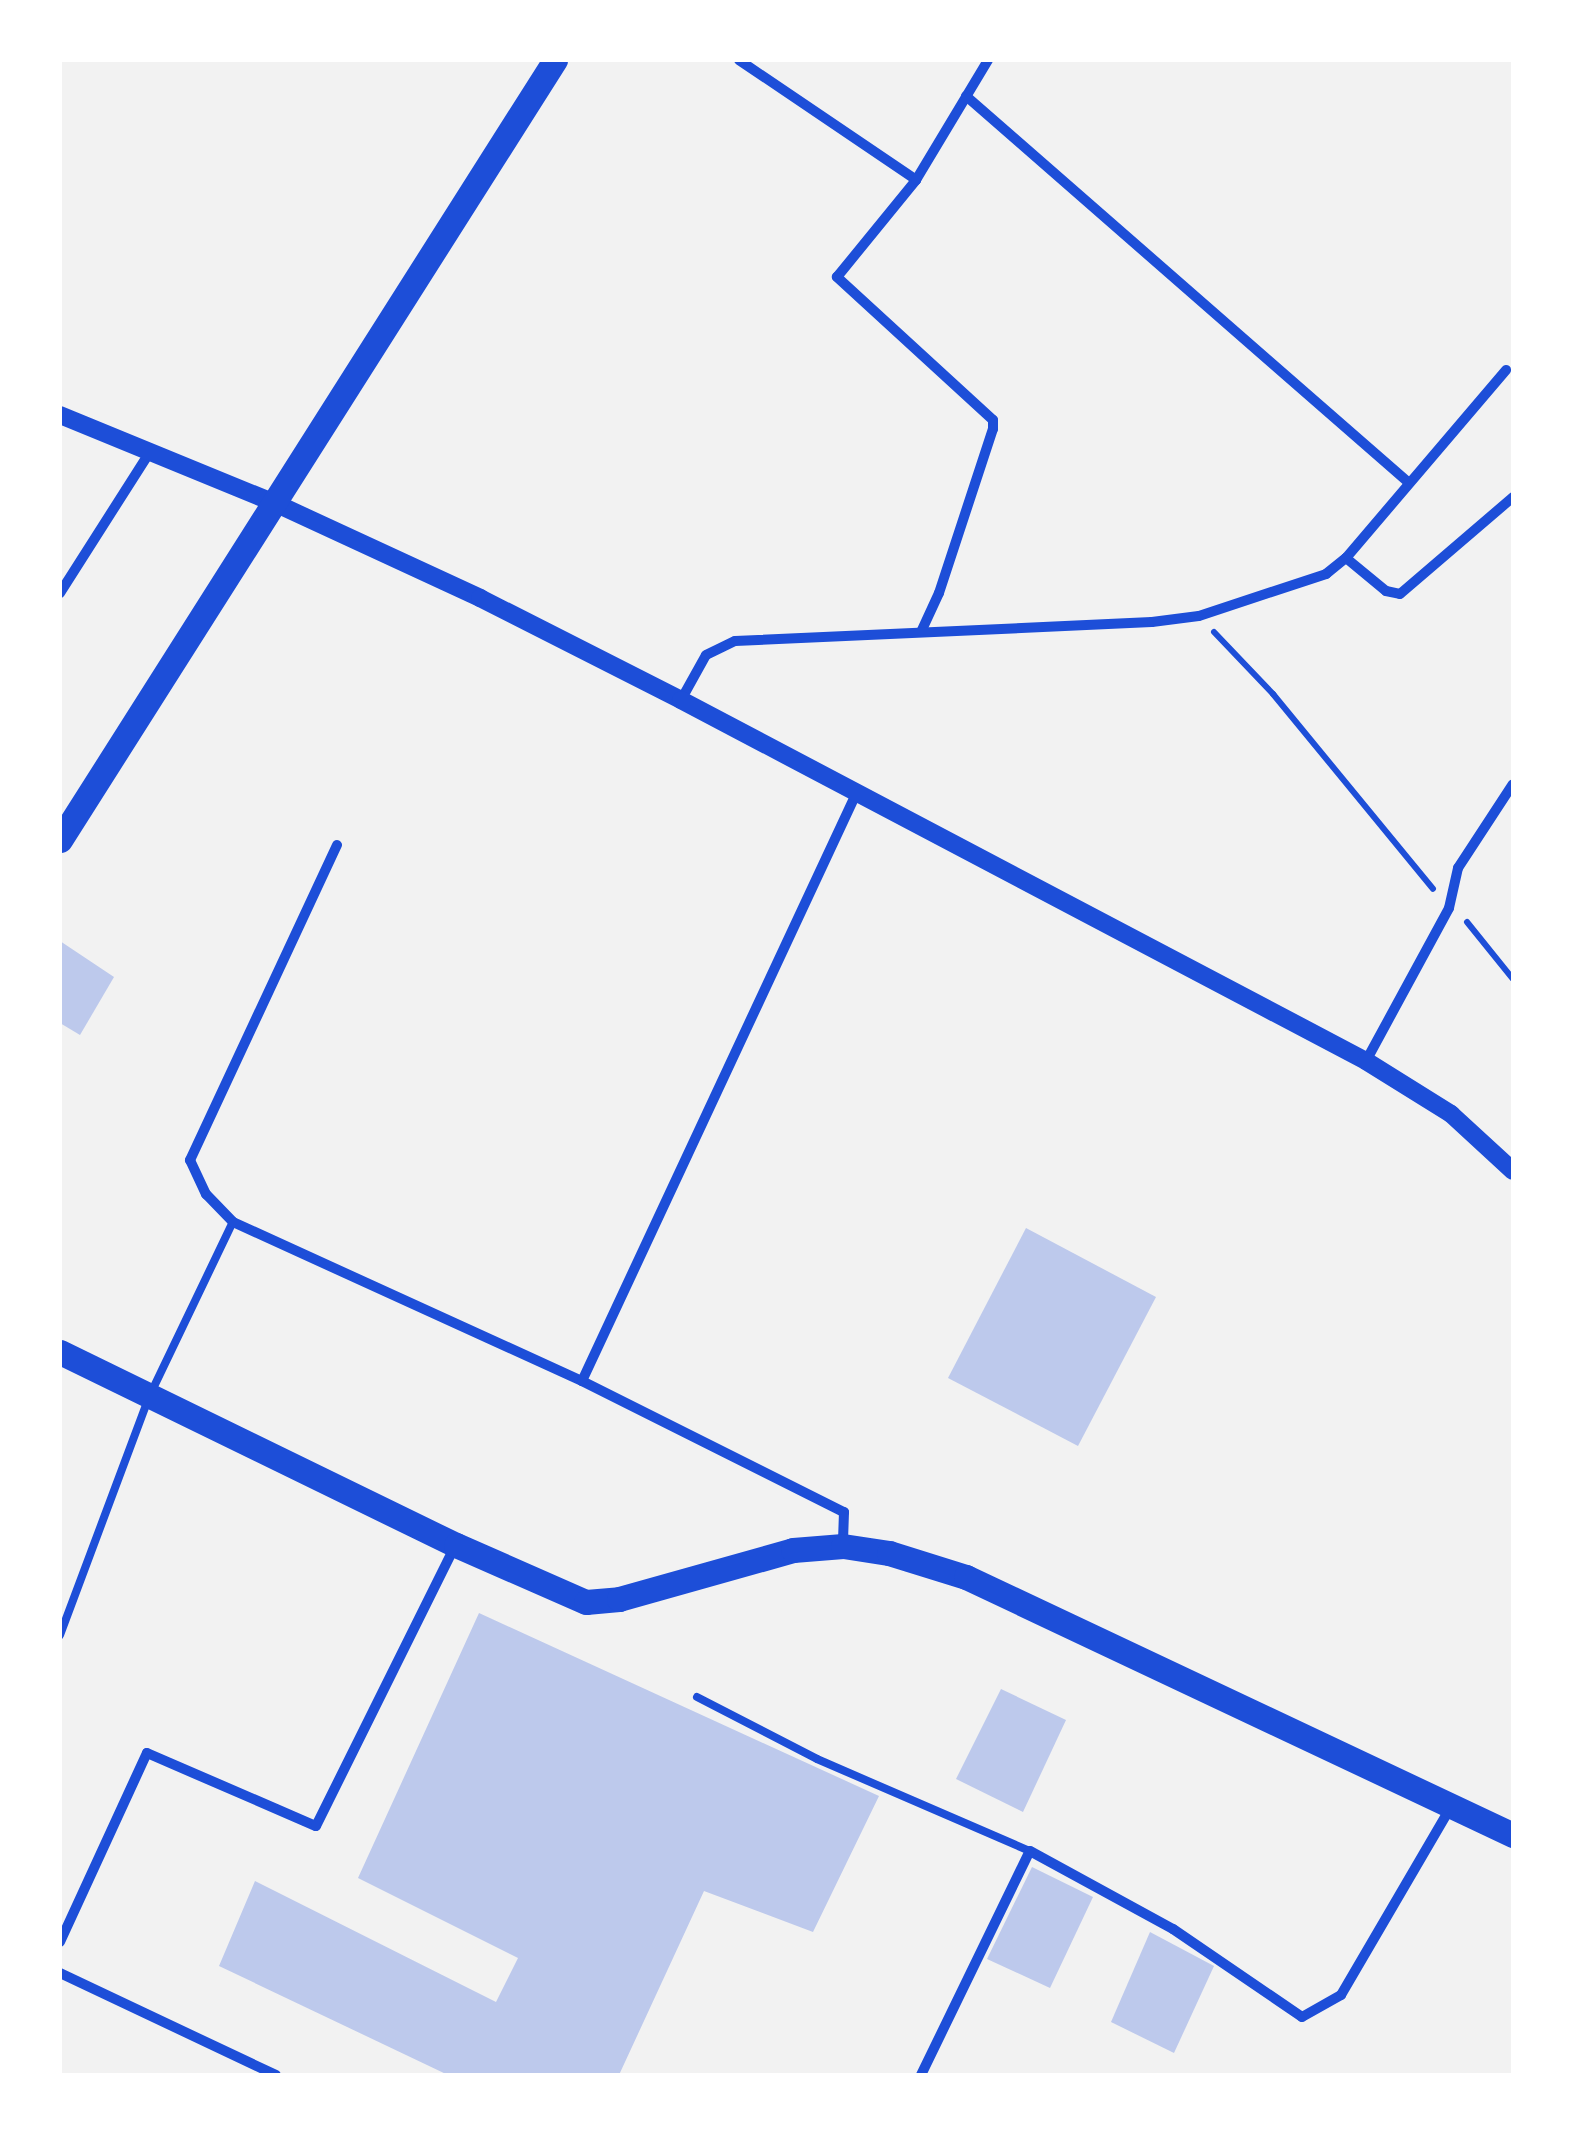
<!DOCTYPE html>
<html>
<head>
<meta charset="utf-8">
<style>
	body { margin:0 }
	#map { position:relative; width:1573px; height:2135px; overflow:hidden; background:#f2f2f2; font-family:"Archivo Narrow",sans-serif }
	div>[style] { position:absolute }
	.building>* { inset:0; background:#bdc9ec }
	.path>* { height:6px; margin:-3px; padding:0 3px; transform-origin:3px; border-radius:3px; background:#1d4ed8 }
	.service>* { height:8px; margin:-4px; padding:0 4px; transform-origin:4px; border-radius:4px; background:#1d4ed8 }
	.minor>* { height:10px; margin:-5px; padding:0 5px; transform-origin:5px; border-radius:5px; background:#1d4ed8 }
	.tertiary>* { height:18px; margin:-9px; padding:0 9px; transform-origin:9px; border-radius:9px; background:#1d4ed8 }
	.trunk>* { height:25px; margin:-12.5px; padding:0 12.5px; transform-origin:12.5px; border-radius:12.5px; background:#1d4ed8 }
	span { translate:-50% -50%; white-space:nowrap; text-align:center; line-height:1.15; -webkit-text-stroke:9px #fff; paint-order:stroke }
	.frame { position:absolute; inset:0; border:62px solid #fff; pointer-events:none }
</style>
</head>
<body>
<div id="map">
	<div class="building">
		<i style="clip-path:polygon(60px 941px,114px 977px,80px 1035px,60px 1023px)"></i>
		<i style="clip-path:polygon(1026px 1228px,1156px 1297px,1078px 1446px,948px 1378px)"></i>
		<i style="clip-path:polygon(479px 1613px,879px 1796px,813px 1932px,704px 1891px,619px 2075px,448px 2075px,219px 1966px,255px 1881px,496px 2002px,518px 1958px,358px 1878px)"></i>
		<i style="clip-path:polygon(1001px 1689px,1066px 1720px,1023px 1812px,956px 1779px)"></i>
		<i style="clip-path:polygon(1032px 1867px,1093px 1897px,1050px 1988px,987px 1959px)"></i>
		<i style="clip-path:polygon(1150px 1932px,1214px 1966px,1174px 2053px,1111px 2022px)"></i>
	</div>
	<div class="path">
		<i style="left:1214px;top:632px;width:86px;rotate:46.4deg"></i>
		<i style="left:1273px;top:694px;width:252px;rotate:50.6deg"></i>
		<i style="left:1467px;top:922px;width:73px;rotate:51.1deg"></i>
	</div>
	<div class="service">
		<i style="left:60px;top:1635px;width:254px;rotate:-69.5deg"></i>
		<i style="left:149px;top:1397px;width:194px;rotate:-64.4deg"></i>
		<i style="left:697px;top:1697px;width:135px;rotate:27.3deg"></i>
		<i style="left:817px;top:1759px;width:232px;rotate:23.4deg"></i>
	</div>
	<div class="minor">
		<i style="left:739px;top:60px;width:214px;rotate:34.1deg"></i>
		<i style="left:966px;top:96px;width:588px;rotate:41.14deg"></i>
		<i style="left:1346px;top:558px;width:52px;rotate:39.5deg"></i>
		<i style="left:1386px;top:591px;width:14px;rotate:12deg"></i>
		<i style="left:1400px;top:594px;width:149px;rotate:-40.6deg"></i>
		<i style="left:60px;top:593px;width:169px;rotate:-57.5deg"></i>
		<i style="left:921px;top:632px;width:43px;rotate:-65.2deg"></i>
		<i style="left:939px;top:593px;width:173px;rotate:-71.8deg"></i>
		<i style="left:993px;top:429px;width:9px;rotate:-90deg"></i>
		<i style="left:993px;top:420px;width:212px;rotate:-137.5deg"></i>
		<i style="left:837px;top:277px;width:125px;rotate:-50.8deg"></i>
		<i style="left:916px;top:180px;width:140px;rotate:-59deg"></i>
		<i style="left:681px;top:700px;width:51px;rotate:-60.9deg"></i>
		<i style="left:706px;top:655px;width:32px;rotate:-26deg"></i>
		<i style="left:735px;top:641px;width:417px;rotate:-2.6deg"></i>
		<i style="left:1152px;top:622px;width:47px;rotate:-7.3deg"></i>
		<i style="left:1199px;top:616px;width:134px;rotate:-18.3deg"></i>
		<i style="left:1326px;top:574px;width:26px;rotate:-39deg"></i>
		<i style="left:1346px;top:558px;width:247px;rotate:-49.6deg"></i>
		<i style="left:337px;top:845px;width:348px;rotate:115deg"></i>
		<i style="left:190px;top:1160px;width:38px;rotate:65deg"></i>
		<i style="left:206px;top:1194px;width:39px;rotate:46deg"></i>
		<i style="left:233px;top:1222px;width:384px;rotate:24.5deg"></i>
		<i style="left:582px;top:1381px;width:293px;rotate:26.6deg"></i>
		<i style="left:844px;top:1512px;width:33px;rotate:92deg"></i>
		<i style="left:1366px;top:1061px;width:174px;rotate:-61.5deg"></i>
		<i style="left:1449px;top:908px;width:41px;rotate:-77.3deg"></i>
		<i style="left:1458px;top:868px;width:100px;rotate:-56.8deg"></i>
		<i style="left:582px;top:1381px;width:648px;rotate:-64.98deg"></i>
		<i style="left:60px;top:1942px;width:208px;rotate:-65.3deg"></i>
		<i style="left:147px;top:1753px;width:184px;rotate:23.4deg"></i>
		<i style="left:316px;top:1826px;width:313px;rotate:-63.6deg"></i>
		<i style="left:60px;top:1973px;width:239px;rotate:25.3deg"></i>
		<i style="left:921px;top:2075px;width:249px;rotate:-64.1deg"></i>
		<i style="left:1030px;top:1851px;width:163px;rotate:28.6deg"></i>
		<i style="left:1173px;top:1929px;width:156px;rotate:34.3deg"></i>
		<i style="left:1302px;top:2017px;width:45px;rotate:-29.4deg"></i>
		<i style="left:1341px;top:1995px;width:218px;rotate:-59.7deg"></i>
	</div>
	<div class="tertiary">
		<i style="left:60px;top:415px;width:235px;rotate:22.3deg"></i>
		<i style="left:277px;top:504px;width:224px;rotate:24.8deg"></i>
		<i style="left:480px;top:598px;width:225px;rotate:26.9deg"></i>
		<i style="left:681px;top:700px;width:774px;rotate:27.79deg"></i>
		<i style="left:1366px;top:1061px;width:100px;rotate:31.9deg"></i>
		<i style="left:1451px;top:1114px;width:84px;rotate:42.6deg"></i>
	</div>
	<div class="trunk">
		<i style="left:60px;top:840px;width:924px;rotate:-57.6deg"></i>
		<i style="left:60px;top:1352px;width:441px;rotate:26deg"></i>
		<i style="left:456px;top:1545px;width:142px;rotate:23.7deg"></i>
		<i style="left:586px;top:1602px;width:33px;rotate:-5deg"></i>
		<i style="left:619px;top:1599px;width:181px;rotate:-15.7deg"></i>
		<i style="left:793px;top:1550px;width:50px;rotate:-4.6deg"></i>
		<i style="left:843px;top:1546px;width:47px;rotate:8.7deg"></i>
		<i style="left:889px;top:1553px;width:81px;rotate:17.3deg"></i>
		<i style="left:966px;top:1577px;width:605px;rotate:25.25deg"></i>
	</div>
	<div class="frame"></div>
</div>
</body>
</html>
